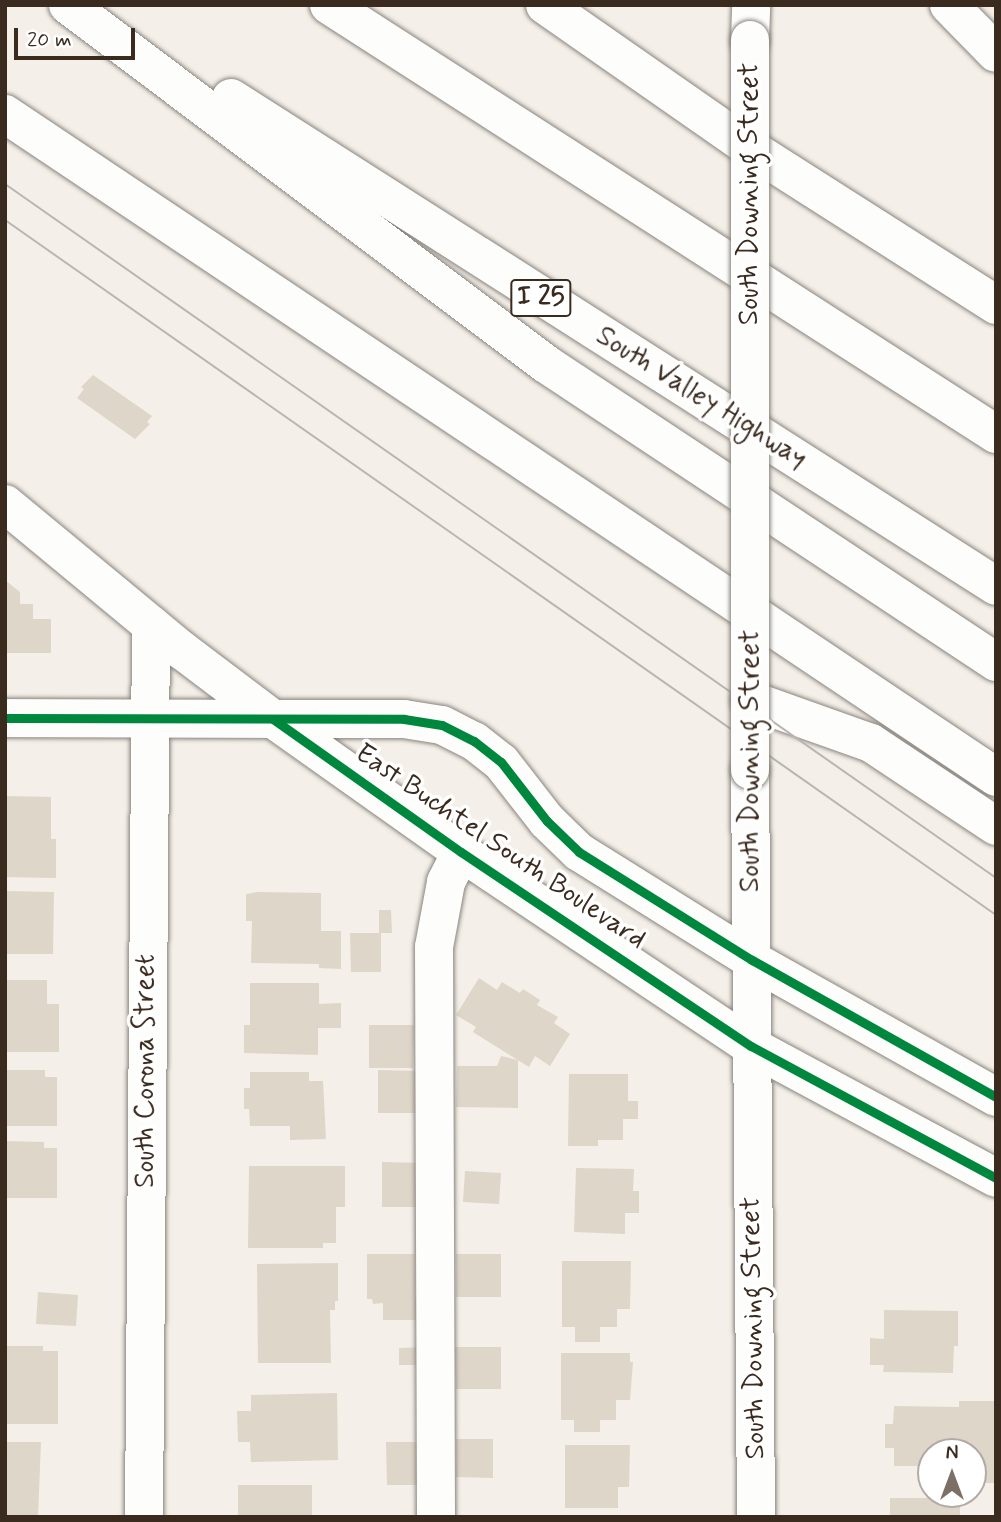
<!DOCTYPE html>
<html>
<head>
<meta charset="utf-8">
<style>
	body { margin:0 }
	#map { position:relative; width:1001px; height:1522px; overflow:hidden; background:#f4efe8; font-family:Mynerve,sans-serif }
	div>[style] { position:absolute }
	.building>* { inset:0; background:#dfd6ca }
	.roads { filter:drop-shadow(0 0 2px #89847e) drop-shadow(0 0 2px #89847e) }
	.minor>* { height:38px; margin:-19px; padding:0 19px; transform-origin:19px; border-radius:19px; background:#fdfdfc }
	.major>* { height:38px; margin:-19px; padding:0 19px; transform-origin:19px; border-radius:19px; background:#fdfdfc }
	.highway>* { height:38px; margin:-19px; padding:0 19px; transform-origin:19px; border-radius:19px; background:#fdfdfc }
	.tram>* { height:2px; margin:-1px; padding:0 1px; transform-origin:1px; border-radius:1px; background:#b8b5b2 }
	.bridges { filter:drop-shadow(0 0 2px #89847e) drop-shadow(0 0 2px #89847e) }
	.major-bridge>* { height:38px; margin:-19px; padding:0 19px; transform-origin:19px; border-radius:19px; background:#fdfdfc }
	.cycleway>* { height:9px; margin:-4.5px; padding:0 4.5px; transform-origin:4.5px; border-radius:4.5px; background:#00873e }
	span { translate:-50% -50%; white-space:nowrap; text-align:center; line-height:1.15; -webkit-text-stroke:7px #fff; paint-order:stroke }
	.shield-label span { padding:2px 5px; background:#fff; border:2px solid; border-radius:5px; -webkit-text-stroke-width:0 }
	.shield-label { font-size:26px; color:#3b2a1e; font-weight:700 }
	.street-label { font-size:28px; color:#3b2a1e }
	.frame { position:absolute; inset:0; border:7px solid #3b2a1e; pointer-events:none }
	.north { position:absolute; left:917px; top:1438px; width:70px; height:70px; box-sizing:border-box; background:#fff; border:2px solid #b1aaa5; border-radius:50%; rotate:0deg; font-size:19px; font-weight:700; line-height:28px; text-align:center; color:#3b2a1e }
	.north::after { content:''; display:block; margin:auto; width:24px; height:32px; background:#7c6f65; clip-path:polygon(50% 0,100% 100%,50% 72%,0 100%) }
	.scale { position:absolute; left:14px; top:28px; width:121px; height:32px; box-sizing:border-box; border:4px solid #3b2a1e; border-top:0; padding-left:9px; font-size:21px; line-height:24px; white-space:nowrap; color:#3b2a1e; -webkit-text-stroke:5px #fff; paint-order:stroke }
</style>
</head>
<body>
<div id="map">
	<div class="building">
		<i style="clip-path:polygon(93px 375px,152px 416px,147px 422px,150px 424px,135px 439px,77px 398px,84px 389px,81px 387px)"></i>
		<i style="clip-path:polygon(5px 580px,20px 592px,20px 604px,33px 604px,33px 619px,51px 619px,51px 653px,5px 653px)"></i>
		<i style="clip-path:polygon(5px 796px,51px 797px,51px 839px,56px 839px,56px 878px,5px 877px)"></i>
		<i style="clip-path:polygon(5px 891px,54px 892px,53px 954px,5px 954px)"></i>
		<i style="clip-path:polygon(257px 892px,321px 893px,321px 931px,341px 931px,341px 969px,319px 968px,319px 964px,251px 963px,252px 921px,246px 921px,246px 894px)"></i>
		<i style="clip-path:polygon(379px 910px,391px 910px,392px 933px,381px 933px,381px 972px,351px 972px,350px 933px,379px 933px)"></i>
		<i style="clip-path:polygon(479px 978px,497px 990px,502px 982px,520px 993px,523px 989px,540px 1000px,537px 1005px,558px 1017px,554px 1023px,570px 1034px,550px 1066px,535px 1056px,529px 1067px,473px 1032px,476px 1027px,456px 1015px)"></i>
		<i style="clip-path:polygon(5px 980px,47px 980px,47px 1004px,59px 1004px,59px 1052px,5px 1052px)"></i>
		<i style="clip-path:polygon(250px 983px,319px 983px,319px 1004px,341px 1003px,341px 1028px,318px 1028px,318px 1055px,244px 1053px,244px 1025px,250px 1025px)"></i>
		<i style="clip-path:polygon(369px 1025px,414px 1025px,413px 1068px,369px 1068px)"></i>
		<i style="clip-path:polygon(501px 1056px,518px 1060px,518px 1108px,456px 1107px,457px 1066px,497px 1066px)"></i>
		<i style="clip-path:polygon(5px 1070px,45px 1070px,45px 1077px,57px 1077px,57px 1126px,5px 1126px)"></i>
		<i style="clip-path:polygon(378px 1070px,419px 1071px,419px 1113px,378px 1113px)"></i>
		<i style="clip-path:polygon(250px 1072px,309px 1072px,309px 1081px,323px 1081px,326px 1139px,290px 1140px,290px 1126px,250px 1126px,249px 1109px,244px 1109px,244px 1088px,250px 1088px)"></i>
		<i style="clip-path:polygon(569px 1074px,628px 1074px,628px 1101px,638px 1101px,638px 1119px,623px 1119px,623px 1140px,598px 1140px,598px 1146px,568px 1146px)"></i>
		<i style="clip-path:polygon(5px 1141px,44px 1142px,44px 1148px,57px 1148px,57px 1198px,5px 1198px)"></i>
		<i style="clip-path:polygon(382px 1162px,428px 1163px,428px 1207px,382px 1207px)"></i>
		<i style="clip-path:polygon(249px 1166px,345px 1166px,345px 1207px,336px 1207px,336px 1243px,323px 1243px,323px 1248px,248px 1248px)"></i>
		<i style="clip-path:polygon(576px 1168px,634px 1169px,633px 1191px,639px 1191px,639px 1213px,625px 1213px,625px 1234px,574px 1232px)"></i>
		<i style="clip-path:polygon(465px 1171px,501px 1173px,499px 1204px,463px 1202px)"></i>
		<i style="clip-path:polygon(367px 1254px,415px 1254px,415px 1298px,421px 1298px,421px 1320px,383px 1320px,383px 1303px,373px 1304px,372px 1299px,367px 1299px)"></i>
		<i style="clip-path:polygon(456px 1254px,501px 1254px,501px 1297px,456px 1297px)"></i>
		<i style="clip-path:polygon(562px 1261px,631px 1261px,630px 1309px,617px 1309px,617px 1327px,600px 1327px,600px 1342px,575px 1342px,575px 1327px,562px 1327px)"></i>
		<i style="clip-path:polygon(338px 1263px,338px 1301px,335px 1301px,335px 1310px,330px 1310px,331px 1363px,258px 1363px,257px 1264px)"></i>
		<i style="clip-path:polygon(38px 1292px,78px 1295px,76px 1326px,36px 1324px)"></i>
		<i style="clip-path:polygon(884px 1310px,958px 1311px,958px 1346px,954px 1346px,953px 1373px,883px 1372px,884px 1365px,870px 1365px,870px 1338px,884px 1339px)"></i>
		<i style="clip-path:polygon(5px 1346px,43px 1346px,43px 1351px,58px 1351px,58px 1424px,5px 1424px)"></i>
		<i style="clip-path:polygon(424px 1347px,424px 1365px,399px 1365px,399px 1348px)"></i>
		<i style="clip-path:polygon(455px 1347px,501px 1347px,501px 1389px,456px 1389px)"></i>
		<i style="clip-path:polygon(561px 1353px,630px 1353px,630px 1362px,633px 1362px,630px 1400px,616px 1400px,616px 1420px,600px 1420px,600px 1432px,574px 1432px,574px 1420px,561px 1420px)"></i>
		<i style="clip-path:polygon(337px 1393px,338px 1460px,251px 1462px,250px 1442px,238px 1442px,237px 1411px,251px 1411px,251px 1395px)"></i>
		<i style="clip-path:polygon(959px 1401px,996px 1401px,996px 1483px,973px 1483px,973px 1452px,931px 1452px,931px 1466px,894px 1466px,894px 1448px,885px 1448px,885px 1424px,893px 1424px,894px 1406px,959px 1407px)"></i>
		<i style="clip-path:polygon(456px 1439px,493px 1439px,493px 1478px,456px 1477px)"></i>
		<i style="clip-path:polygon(5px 1442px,41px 1442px,38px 1517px,5px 1517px)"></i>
		<i style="clip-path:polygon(386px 1442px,428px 1442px,429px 1485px,387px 1485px)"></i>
		<i style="clip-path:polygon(565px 1445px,630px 1445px,629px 1487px,618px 1487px,618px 1508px,565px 1508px)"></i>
		<i style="clip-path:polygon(238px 1485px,312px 1485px,312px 1517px,238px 1517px)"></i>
		<i style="clip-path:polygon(890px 1498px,960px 1498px,960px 1517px,890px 1517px)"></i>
	</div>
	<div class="roads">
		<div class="minor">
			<i style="left:5px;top:718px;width:268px;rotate:0.2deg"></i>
			<i style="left:144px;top:1517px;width:892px;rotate:-89.55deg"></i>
			<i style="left:436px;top:1517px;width:570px;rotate:-90.2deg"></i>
			<i style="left:434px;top:947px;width:66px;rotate:-79.5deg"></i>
			<i style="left:446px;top:882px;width:34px;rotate:-63deg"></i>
		</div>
		<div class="major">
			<i style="left:750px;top:40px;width:35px;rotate:-88deg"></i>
			<i style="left:5px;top:504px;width:231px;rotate:39.6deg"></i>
			<i style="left:183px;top:651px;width:113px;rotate:37.1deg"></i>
			<i style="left:273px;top:719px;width:230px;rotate:35.3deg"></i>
			<i style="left:461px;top:852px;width:349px;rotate:33.8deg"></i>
			<i style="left:751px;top:1046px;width:278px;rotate:28.3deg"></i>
			<i style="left:273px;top:719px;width:131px"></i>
			<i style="left:404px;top:719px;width:38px;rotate:9deg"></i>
			<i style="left:442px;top:725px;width:36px;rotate:27deg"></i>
			<i style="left:474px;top:741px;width:34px;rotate:38deg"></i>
			<i style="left:501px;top:762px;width:75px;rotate:52.1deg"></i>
			<i style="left:547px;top:821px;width:45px;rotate:44.1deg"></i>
			<i style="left:579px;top:852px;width:204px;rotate:32deg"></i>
			<i style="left:752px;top:960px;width:280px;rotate:29.3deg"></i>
			<i style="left:750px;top:770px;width:747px;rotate:89.54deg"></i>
		</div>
		<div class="highway">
			<i style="left:68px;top:5px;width:598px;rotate:36.91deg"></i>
			<i style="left:546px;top:364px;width:540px;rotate:33.51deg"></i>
			<i style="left:329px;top:5px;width:793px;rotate:32.75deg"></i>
			<i style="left:545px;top:5px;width:257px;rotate:34.9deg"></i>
			<i style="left:756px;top:152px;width:285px;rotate:32.5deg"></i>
			<i style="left:949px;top:5px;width:67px;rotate:45.6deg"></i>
			<i style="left:231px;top:98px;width:907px;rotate:32.53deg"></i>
			<i style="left:5px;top:114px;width:1192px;rotate:33.78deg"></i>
			<i style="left:750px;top:700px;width:128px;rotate:19.6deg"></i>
			<i style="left:871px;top:743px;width:150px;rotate:33.6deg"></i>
		</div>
	</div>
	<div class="tram">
		<i style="left:5px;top:184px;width:1210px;rotate:35deg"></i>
		<i style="left:5px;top:220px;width:1210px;rotate:35.04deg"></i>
	</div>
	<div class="bridges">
		<div class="major-bridge">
			<i style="left:750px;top:40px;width:730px;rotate:90deg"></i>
		</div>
	</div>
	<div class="cycleway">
		<i style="left:5px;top:718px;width:399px;rotate:0.1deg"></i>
		<i style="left:404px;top:719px;width:38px;rotate:9deg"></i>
		<i style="left:442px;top:725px;width:36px;rotate:27deg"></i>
		<i style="left:474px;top:741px;width:34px;rotate:38deg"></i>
		<i style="left:501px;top:762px;width:75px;rotate:52.1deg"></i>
		<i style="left:547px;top:821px;width:45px;rotate:44.1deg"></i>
		<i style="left:579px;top:852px;width:204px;rotate:32deg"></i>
		<i style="left:752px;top:960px;width:280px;rotate:29.3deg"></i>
		<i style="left:273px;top:719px;width:230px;rotate:35.3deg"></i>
		<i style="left:461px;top:852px;width:349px;rotate:33.8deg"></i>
		<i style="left:751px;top:1046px;width:278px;rotate:28.3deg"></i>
	</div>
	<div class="shield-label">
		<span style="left:541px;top:298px">I 25</span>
	</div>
	<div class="street-label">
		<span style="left:750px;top:194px;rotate:-90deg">South Downing Street</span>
		<span style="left:701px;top:398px;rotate:32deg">South Valley Highway</span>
		<span style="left:751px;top:761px;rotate:-90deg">South Downing Street</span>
		<span style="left:500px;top:847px;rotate:34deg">East Buchtel South Boulevard</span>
		<span style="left:146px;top:1071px;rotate:-90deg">South Corona Street</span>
		<span style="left:754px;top:1328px;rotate:-91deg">South Downing Street</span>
	</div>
	<div class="frame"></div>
	<div class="north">N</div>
	<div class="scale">20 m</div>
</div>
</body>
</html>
